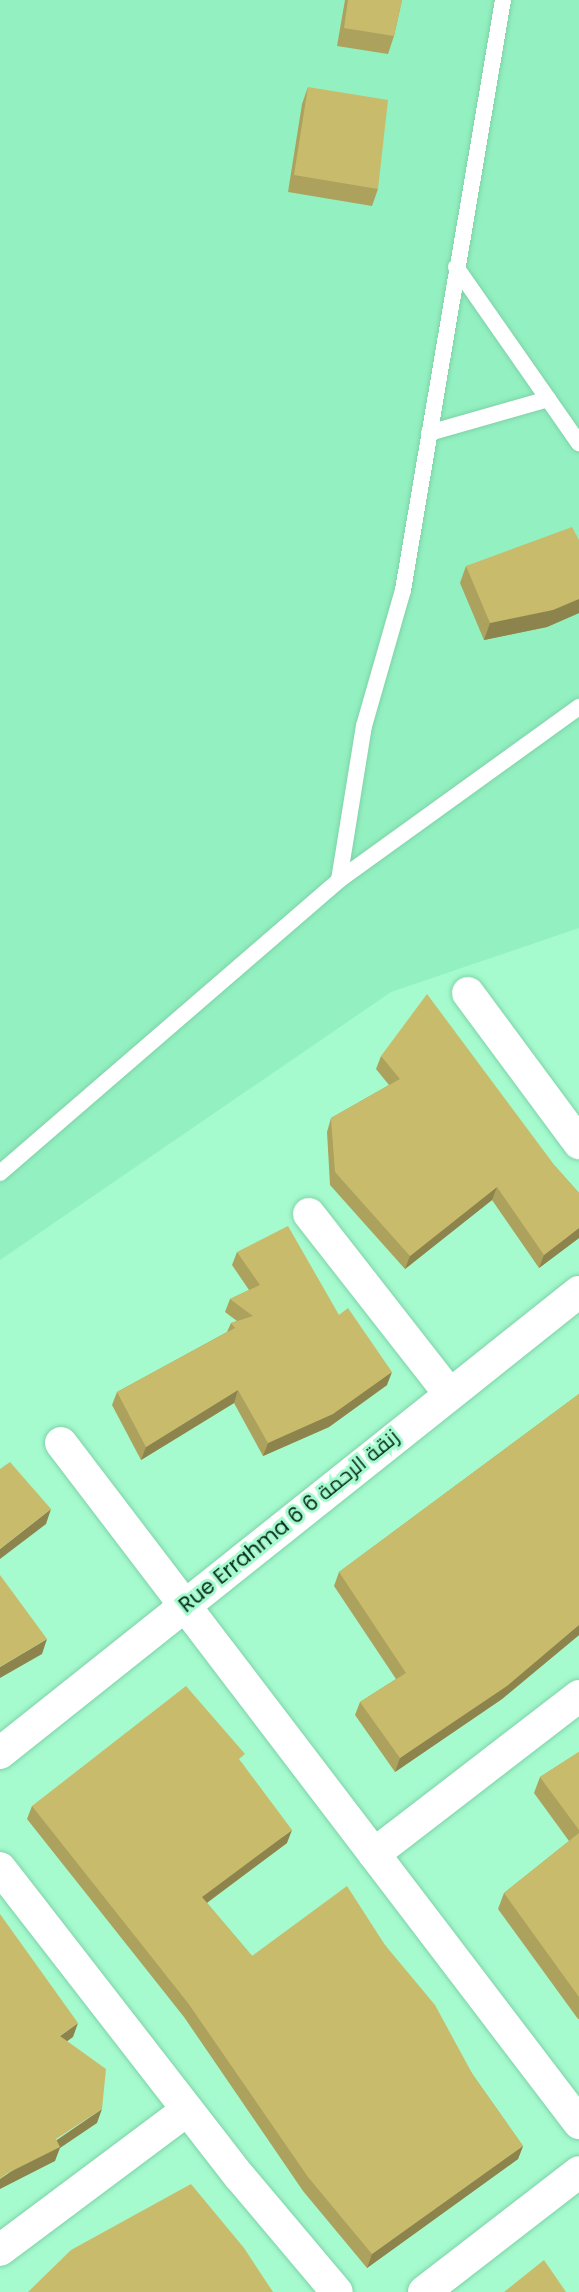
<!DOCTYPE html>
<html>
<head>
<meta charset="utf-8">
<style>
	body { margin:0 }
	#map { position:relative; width:579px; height:2292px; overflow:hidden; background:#a5face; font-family:Poppins,Cairo,sans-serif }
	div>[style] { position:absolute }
	.built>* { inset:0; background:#93f0c1 }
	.roads { filter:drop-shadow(0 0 2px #7ed2a7) drop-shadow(0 0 2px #7ed2a7) }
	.lane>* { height:16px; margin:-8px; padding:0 8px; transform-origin:8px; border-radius:8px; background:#fff }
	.street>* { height:32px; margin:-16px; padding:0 16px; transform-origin:16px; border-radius:16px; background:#fff }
	.wall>* { inset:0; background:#aca25d }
	.shaded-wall>* { inset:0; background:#8c844c }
	.building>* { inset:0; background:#c8bc6c }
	span { translate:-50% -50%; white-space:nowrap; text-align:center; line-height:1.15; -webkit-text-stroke:6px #a5face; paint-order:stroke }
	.street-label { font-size:21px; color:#062b1b }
</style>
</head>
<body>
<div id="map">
	<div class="built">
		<i style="clip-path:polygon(0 0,579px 0,579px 928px,391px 992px,0 1260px)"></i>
	</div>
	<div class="roads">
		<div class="lane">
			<i style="left:456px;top:267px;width:215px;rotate:55.1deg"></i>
			<i style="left:429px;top:433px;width:124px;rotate:-15.9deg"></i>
			<i style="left:339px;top:880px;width:156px;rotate:-80.8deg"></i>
			<i style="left:364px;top:726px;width:141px;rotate:-74deg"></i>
			<i style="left:403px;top:590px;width:598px;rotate:-80.38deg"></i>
			<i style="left:0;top:1173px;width:448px;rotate:-40.8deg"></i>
			<i style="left:339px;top:880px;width:296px;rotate:-35.8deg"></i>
		</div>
		<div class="street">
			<i style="left:468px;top:993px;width:187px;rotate:53.5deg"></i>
			<i style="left:309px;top:1214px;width:227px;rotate:52deg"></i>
			<i style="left:61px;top:1443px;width:855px;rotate:52.7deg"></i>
			<i style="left:0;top:1753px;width:740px;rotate:-38.53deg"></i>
			<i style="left:374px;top:1854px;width:259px;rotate:-37.6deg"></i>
			<i style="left:0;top:1868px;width:391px;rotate:52.2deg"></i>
			<i style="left:240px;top:2177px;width:150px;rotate:49.9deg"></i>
			<i style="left:0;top:2250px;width:234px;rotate:-36.8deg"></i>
			<i style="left:424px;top:2292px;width:196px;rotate:-37.7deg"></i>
		</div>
	</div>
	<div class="wall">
		<i style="clip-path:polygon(345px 0,402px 0,394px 36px,388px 54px,337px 46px)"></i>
		<i style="clip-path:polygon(308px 87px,378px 189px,372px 206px,288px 192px,302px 104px)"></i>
		<i style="clip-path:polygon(579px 540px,579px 613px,547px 627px,484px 640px,460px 583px,466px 566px)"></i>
		<i style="clip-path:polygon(381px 1056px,555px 1166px,579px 1193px,579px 1238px,539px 1268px,492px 1200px,405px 1269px,330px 1185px,327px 1132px,331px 1118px,389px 1085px,376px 1069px)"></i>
		<i style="clip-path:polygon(237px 1252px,339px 1315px,387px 1385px,329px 1427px,263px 1456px,234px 1403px,141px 1460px,112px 1405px,117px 1392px,227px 1332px,231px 1323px,237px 1321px,225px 1312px,230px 1299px,249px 1290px,232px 1265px)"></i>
		<i style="clip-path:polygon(579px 1394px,579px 1635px,502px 1699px,395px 1772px,355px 1715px,360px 1702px,396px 1679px,334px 1586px,339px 1572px)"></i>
		<i style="clip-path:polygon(579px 1752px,579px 2019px,578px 2019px,498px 1909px,504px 1893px,569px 1841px,534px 1793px,540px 1777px)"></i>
		<i style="clip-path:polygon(242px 1763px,287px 1843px,207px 1903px,252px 1956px,385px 1945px,473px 2075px,523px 2146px,518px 2159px,367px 2268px,303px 2191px,184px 2017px,27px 1819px,32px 1806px)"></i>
	</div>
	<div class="shaded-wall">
		<i style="clip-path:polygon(579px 599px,579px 613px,547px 627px,484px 640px,490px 623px)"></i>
		<i style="clip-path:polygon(497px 1187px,492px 1200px,405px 1269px,410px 1256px)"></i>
		<i style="clip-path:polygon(579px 1228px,579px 1238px,539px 1268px,544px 1255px)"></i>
		<i style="clip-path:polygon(392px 1372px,387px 1385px,329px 1427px,263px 1456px,268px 1443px)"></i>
		<i style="clip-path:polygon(238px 1390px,234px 1403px,141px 1460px,146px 1447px)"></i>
		<i style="clip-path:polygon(51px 1509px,46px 1524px,0 1559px,0 1549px)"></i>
		<i style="clip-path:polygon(579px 1625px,579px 1635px,502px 1699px,395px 1772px,400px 1758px)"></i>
		<i style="clip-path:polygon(47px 1639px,42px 1654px,0 1678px,0 1667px)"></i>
		<i style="clip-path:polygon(292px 1830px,287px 1843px,197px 1910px,202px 1897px)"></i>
		<i style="clip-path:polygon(78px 2023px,73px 2037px,55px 2050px,60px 2036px)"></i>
		<i style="clip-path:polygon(102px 2109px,97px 2123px,60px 2148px,55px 2161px,0 2189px,0 2179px)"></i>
		<i style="clip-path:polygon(523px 2146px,518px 2159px,367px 2268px,372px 2254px)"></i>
	</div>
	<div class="building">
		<i style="clip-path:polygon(348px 0,402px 0,394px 36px,344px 28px)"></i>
		<i style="clip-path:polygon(308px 87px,388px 100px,378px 189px,294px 175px)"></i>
		<i style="clip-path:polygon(572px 527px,579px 540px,579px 599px,553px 610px,490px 623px,466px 566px)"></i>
		<i style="clip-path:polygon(427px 994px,555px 1166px,579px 1193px,579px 1228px,544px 1255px,497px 1187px,410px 1256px,335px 1172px,331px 1118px,400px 1079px,381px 1056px)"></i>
		<i style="clip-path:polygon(288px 1226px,339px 1315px,348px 1308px,392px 1372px,333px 1414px,268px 1443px,238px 1390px,146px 1447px,117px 1392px,235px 1328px,231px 1323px,253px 1316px,230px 1299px,260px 1285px,237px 1252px)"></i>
		<i style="clip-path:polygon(579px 1394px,579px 1625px,507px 1686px,400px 1758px,360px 1702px,406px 1673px,339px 1572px)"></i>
		<i style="clip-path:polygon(10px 1462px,51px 1509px,0 1549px,0 1469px)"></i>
		<i style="clip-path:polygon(0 1575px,47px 1639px,0 1667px)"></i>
		<i style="clip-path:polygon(186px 1686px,245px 1754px,239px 1759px,292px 1830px,202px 1897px,252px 1956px,347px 1886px,385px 1945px,435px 2005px,473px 2075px,523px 2146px,372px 2254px,308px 2177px,188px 2003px,32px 1806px)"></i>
		<i style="clip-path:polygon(579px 1752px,579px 1830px,540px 1777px)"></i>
		<i style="clip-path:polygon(579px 1833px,579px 1997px,504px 1893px)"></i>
		<i style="clip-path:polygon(0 1914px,78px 2023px,60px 2036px,106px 2069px,102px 2109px,56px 2139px,60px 2147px,6px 2174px,0 2179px)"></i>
		<i style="clip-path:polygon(191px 2184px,244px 2248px,273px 2292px,28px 2292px,71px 2250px)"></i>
		<i style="clip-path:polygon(544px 2260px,566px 2292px,504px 2292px)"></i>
	</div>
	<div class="street-label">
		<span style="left:289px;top:1521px;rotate:-39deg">Rue Errahma 6 6 زنقة الرحمة</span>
	</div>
</div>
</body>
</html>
